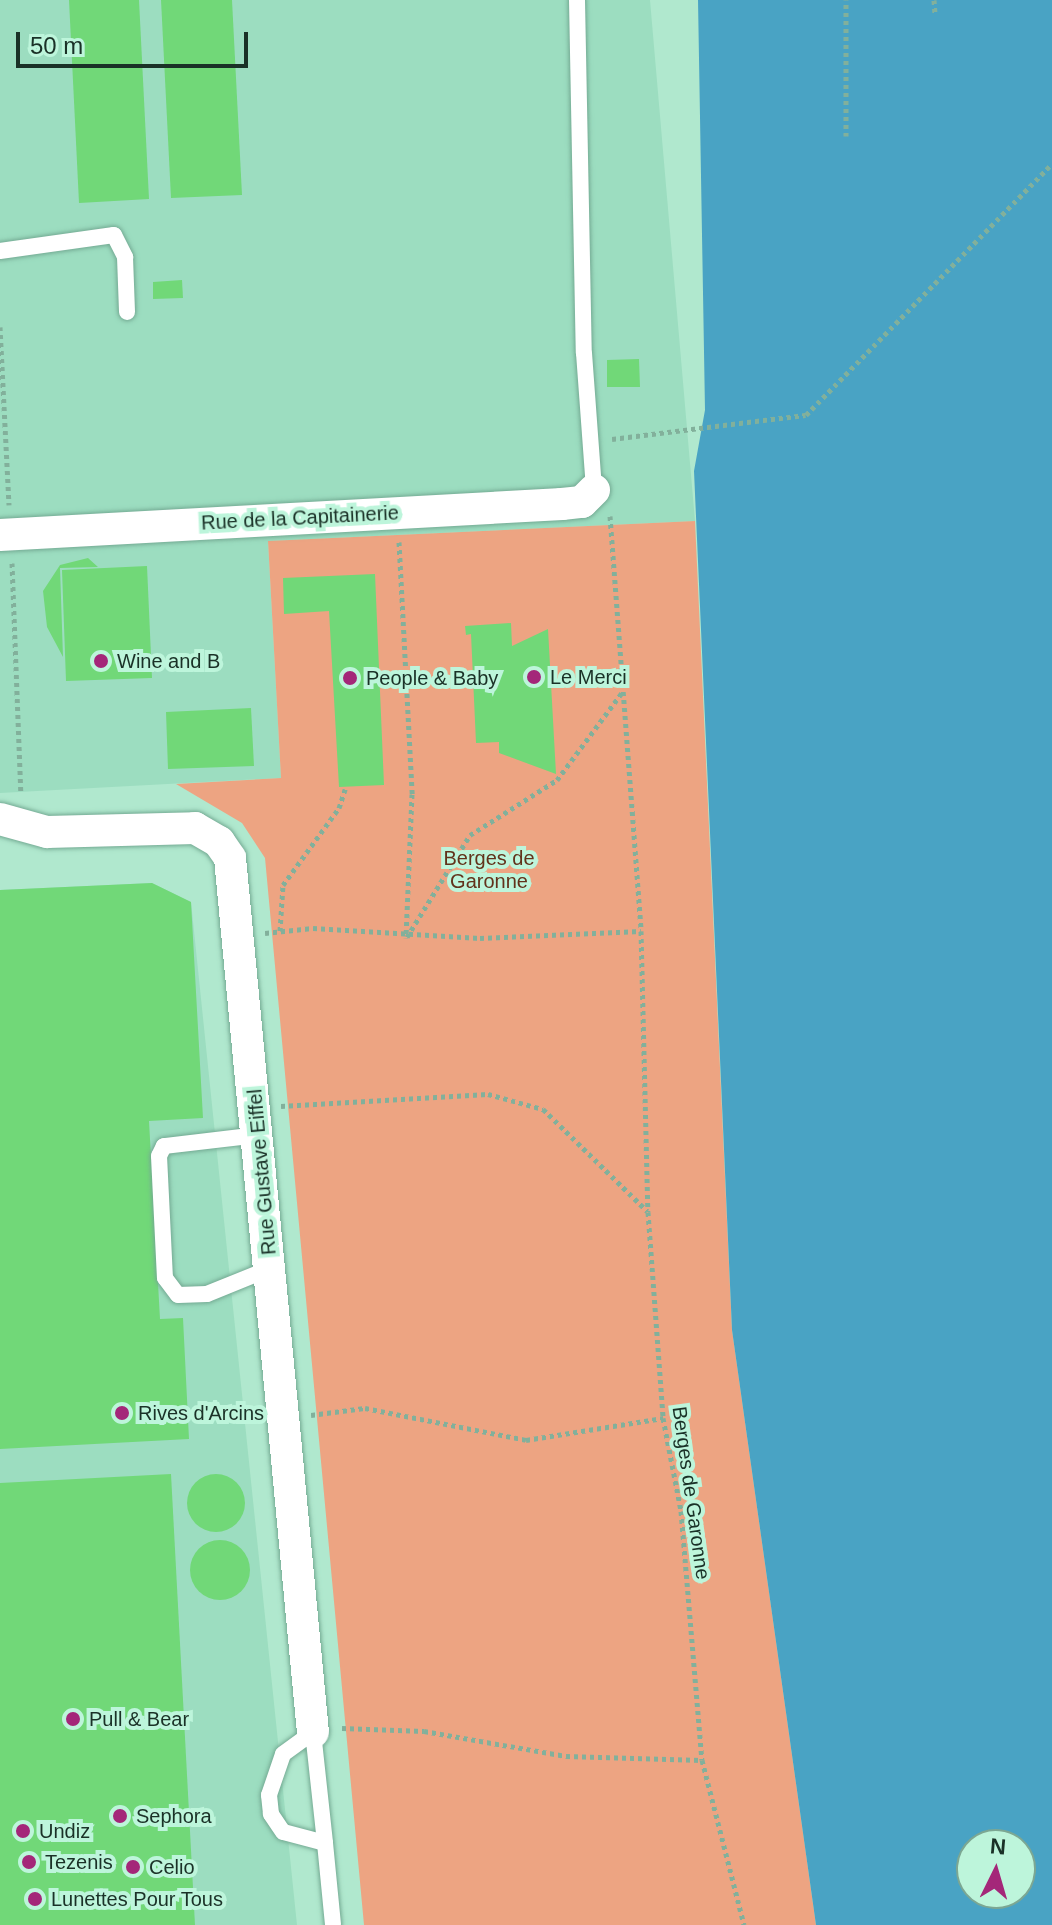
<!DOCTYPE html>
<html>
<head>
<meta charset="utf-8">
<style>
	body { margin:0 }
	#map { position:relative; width:1052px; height:1925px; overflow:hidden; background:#b0e8ce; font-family:Helvetica,sans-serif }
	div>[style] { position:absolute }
	.built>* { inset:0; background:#9cddc0 }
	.green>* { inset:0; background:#eda482 }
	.water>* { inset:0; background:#49a3c4 }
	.building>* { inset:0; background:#71d878 }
	.round { border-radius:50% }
	.path>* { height:5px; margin-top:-2.5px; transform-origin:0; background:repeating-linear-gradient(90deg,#82b09b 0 4px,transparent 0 8px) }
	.roads { filter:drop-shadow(0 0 2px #74aa93) drop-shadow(0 0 2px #74aa93) }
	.lane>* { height:16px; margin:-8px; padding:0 8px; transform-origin:8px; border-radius:8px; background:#fff }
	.street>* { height:32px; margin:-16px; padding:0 16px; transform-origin:16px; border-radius:16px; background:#fff }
	.dots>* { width:22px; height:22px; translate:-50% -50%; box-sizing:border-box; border:4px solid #bdf5db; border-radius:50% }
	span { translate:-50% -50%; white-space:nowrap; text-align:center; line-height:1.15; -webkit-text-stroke:8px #bdf5db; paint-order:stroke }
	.street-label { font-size:20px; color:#1a3127 }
	.poi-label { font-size:20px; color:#1a3127 }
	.left { translate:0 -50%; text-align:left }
	.park-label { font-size:20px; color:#62321b }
	.north { position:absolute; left:956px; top:1829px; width:80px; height:80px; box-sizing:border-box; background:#bdf5db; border:2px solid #7ca793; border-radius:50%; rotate:5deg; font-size:22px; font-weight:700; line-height:32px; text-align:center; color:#1a3127 }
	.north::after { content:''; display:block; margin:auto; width:28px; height:36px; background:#a42779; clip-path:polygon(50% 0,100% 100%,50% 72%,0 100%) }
	.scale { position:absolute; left:16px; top:32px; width:232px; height:36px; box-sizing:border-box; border:4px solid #1a3127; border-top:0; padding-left:10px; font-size:24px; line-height:28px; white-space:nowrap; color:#1a3127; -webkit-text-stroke:6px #bdf5db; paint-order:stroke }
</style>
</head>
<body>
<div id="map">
	<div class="built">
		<i style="clip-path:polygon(0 0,650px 0,695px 521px,268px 541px,281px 778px,0 793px)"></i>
		<i style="clip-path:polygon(152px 883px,191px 902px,297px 1925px,0 1925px,0 890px)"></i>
	</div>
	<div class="green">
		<i style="clip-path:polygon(695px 521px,732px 1330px,816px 1925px,364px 1925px,265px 858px,242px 823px,176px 784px,281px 778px,268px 541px)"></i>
	</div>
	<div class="water">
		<i style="clip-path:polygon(evenodd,698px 0,1052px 0,1052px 1925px,816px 1925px,732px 1330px,694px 471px,705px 410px,698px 0,972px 1845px,1020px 1845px,1020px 1893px,972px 1893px,972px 1845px)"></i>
	</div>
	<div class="building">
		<i style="clip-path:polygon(69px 0,139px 0,149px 199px,79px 203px)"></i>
		<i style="clip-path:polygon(161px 0,232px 0,242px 195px,171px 198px)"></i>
		<i style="clip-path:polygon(182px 280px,183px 298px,153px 299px,153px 282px)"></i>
		<i style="clip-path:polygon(639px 359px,640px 387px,607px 387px,607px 360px)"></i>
		<i style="clip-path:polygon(88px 558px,98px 567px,60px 568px,63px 657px,47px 627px,43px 591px,60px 565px)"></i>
		<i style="clip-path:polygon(147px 566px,152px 678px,66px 681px,62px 570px)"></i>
		<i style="clip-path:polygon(375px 574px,384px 785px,339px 787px,329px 611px,284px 614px,283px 578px)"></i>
		<i style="clip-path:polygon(511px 623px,512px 646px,548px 629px,556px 774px,499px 753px,499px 742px,476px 743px,471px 634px,466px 635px,465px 626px)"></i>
		<i style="clip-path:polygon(251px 708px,254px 766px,168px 769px,166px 712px)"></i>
		<i style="clip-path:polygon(152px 883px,191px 902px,203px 1118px,149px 1121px,160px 1319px,183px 1318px,189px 1439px,0 1449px,0 890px)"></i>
		<i class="round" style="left:187px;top:1474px;width:58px;height:58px"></i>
		<i style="clip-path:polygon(171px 1474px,195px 1925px,0 1925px,0 1483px)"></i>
		<i class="round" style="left:190px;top:1540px;width:60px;height:60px"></i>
	</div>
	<div class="path">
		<i style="left:934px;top:0;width:14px;rotate:86deg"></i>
		<i style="left:846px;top:136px;width:136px;rotate:-90deg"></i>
		<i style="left:0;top:327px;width:178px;rotate:87.1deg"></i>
		<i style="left:612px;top:439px;width:195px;rotate:-7.1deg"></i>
		<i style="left:806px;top:415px;width:351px;rotate:-45.6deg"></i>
		<i style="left:610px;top:516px;width:416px;rotate:85.7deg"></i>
		<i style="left:641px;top:931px;width:281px;rotate:88.6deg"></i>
		<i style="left:648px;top:1212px;width:207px;rotate:85.8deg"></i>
		<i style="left:663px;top:1418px;width:95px;rotate:79deg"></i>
		<i style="left:681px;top:1511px;width:250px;rotate:85.2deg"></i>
		<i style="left:702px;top:1760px;width:170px;rotate:75.7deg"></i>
		<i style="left:399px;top:542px;width:252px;rotate:87deg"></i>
		<i style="left:412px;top:794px;width:144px;rotate:92.4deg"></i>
		<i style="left:12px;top:563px;width:230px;rotate:87.8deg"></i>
		<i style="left:280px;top:931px;width:46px;rotate:-86.3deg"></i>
		<i style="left:283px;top:885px;width:95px;rotate:-54deg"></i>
		<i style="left:339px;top:808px;width:20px;rotate:-72deg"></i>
		<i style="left:265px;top:933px;width:48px;rotate:-5.9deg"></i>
		<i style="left:313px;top:928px;width:167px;rotate:3.4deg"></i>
		<i style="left:480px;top:938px;width:161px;rotate:-2.5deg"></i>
		<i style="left:407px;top:937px;width:120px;rotate:-58.3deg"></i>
		<i style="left:470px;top:835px;width:103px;rotate:-32.3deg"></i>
		<i style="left:557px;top:780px;width:111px;rotate:-53.4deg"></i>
		<i style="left:281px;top:1106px;width:207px;rotate:-3.3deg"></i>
		<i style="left:488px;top:1094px;width:57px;rotate:15.3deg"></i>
		<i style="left:543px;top:1109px;width:146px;rotate:44.4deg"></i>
		<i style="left:311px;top:1415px;width:54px;rotate:-7.4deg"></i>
		<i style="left:365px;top:1408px;width:164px;rotate:11.2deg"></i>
		<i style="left:526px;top:1440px;width:139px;rotate:-9.1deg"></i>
		<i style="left:342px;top:1728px;width:82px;rotate:2.1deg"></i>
		<i style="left:424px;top:1731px;width:144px;rotate:10deg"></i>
		<i style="left:566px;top:1756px;width:136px;rotate:1.7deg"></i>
	</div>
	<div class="roads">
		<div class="lane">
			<i style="left:577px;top:0;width:353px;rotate:88.9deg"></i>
			<i style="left:584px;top:353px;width:137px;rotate:85.8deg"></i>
			<i style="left:0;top:251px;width:115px;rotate:-8deg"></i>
			<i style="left:114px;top:235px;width:25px;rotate:63deg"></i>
			<i style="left:125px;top:257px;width:55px;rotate:87.9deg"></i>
			<i style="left:258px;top:1135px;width:95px;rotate:173.3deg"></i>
			<i style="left:164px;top:1146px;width:11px;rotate:117deg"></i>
			<i style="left:159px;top:1156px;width:122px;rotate:87.2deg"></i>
			<i style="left:165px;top:1278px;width:21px;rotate:53deg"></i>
			<i style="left:178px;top:1295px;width:29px;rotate:-2deg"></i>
			<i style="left:207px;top:1294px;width:69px;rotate:-22.1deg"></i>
			<i style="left:313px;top:1732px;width:112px;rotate:83.8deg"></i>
			<i style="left:325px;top:1843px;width:43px;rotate:-165.3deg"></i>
			<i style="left:283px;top:1832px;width:22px;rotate:-124deg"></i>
			<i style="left:271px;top:1814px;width:19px;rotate:-96deg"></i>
			<i style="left:269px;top:1795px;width:43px;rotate:-71.1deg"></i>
			<i style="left:283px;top:1754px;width:37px;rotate:-36deg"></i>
			<i style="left:325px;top:1843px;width:82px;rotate:84.4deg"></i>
		</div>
		<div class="street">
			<i style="left:0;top:535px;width:563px;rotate:-3.16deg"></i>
			<i style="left:562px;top:504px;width:20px;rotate:-6deg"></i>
			<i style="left:582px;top:502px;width:17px;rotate:-45deg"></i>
			<i style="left:0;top:819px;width:49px;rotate:15.5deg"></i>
			<i style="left:47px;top:832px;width:148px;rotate:-1.5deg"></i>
			<i style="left:195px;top:828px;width:28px;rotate:30deg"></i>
			<i style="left:219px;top:842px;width:19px;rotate:55deg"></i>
			<i style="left:230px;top:858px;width:878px;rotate:84.58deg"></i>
		</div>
	</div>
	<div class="dots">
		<i style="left:101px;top:661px;background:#a42779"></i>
		<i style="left:534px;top:677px;background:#a42779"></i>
		<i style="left:350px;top:678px;background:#a42779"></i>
		<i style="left:122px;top:1413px;background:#a42779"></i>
		<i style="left:73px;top:1719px;background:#a42779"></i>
		<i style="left:120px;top:1816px;background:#a42779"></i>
		<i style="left:23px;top:1831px;background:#a42779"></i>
		<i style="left:29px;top:1862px;background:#a42779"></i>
		<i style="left:133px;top:1867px;background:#a42779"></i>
		<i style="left:35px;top:1899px;background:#a42779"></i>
	</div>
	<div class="street-label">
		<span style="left:300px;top:518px;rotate:-3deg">Rue de la Capitainerie</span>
		<span style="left:262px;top:1172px;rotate:-95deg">Rue Gustave Eiffel</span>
		<span style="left:691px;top:1493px;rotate:82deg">Berges de Garonne</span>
	</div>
	<div class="poi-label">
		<span class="left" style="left:117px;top:661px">Wine and B</span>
		<span class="left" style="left:550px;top:677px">Le Merci</span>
		<span class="left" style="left:366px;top:678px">People &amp; Baby</span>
		<span class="left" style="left:138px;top:1413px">Rives d'Arcins</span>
		<span class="left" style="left:89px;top:1719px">Pull &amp; Bear</span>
		<span class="left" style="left:136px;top:1816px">Sephora</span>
		<span class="left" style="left:39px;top:1831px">Undiz</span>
		<span class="left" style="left:45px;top:1862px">Tezenis</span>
		<span class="left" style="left:149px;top:1867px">Celio</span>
		<span class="left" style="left:51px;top:1899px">Lunettes Pour Tous</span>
	</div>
	<div class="park-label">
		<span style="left:489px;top:870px">Berges de<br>Garonne</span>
	</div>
	<div class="north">N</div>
	<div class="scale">50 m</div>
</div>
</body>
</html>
